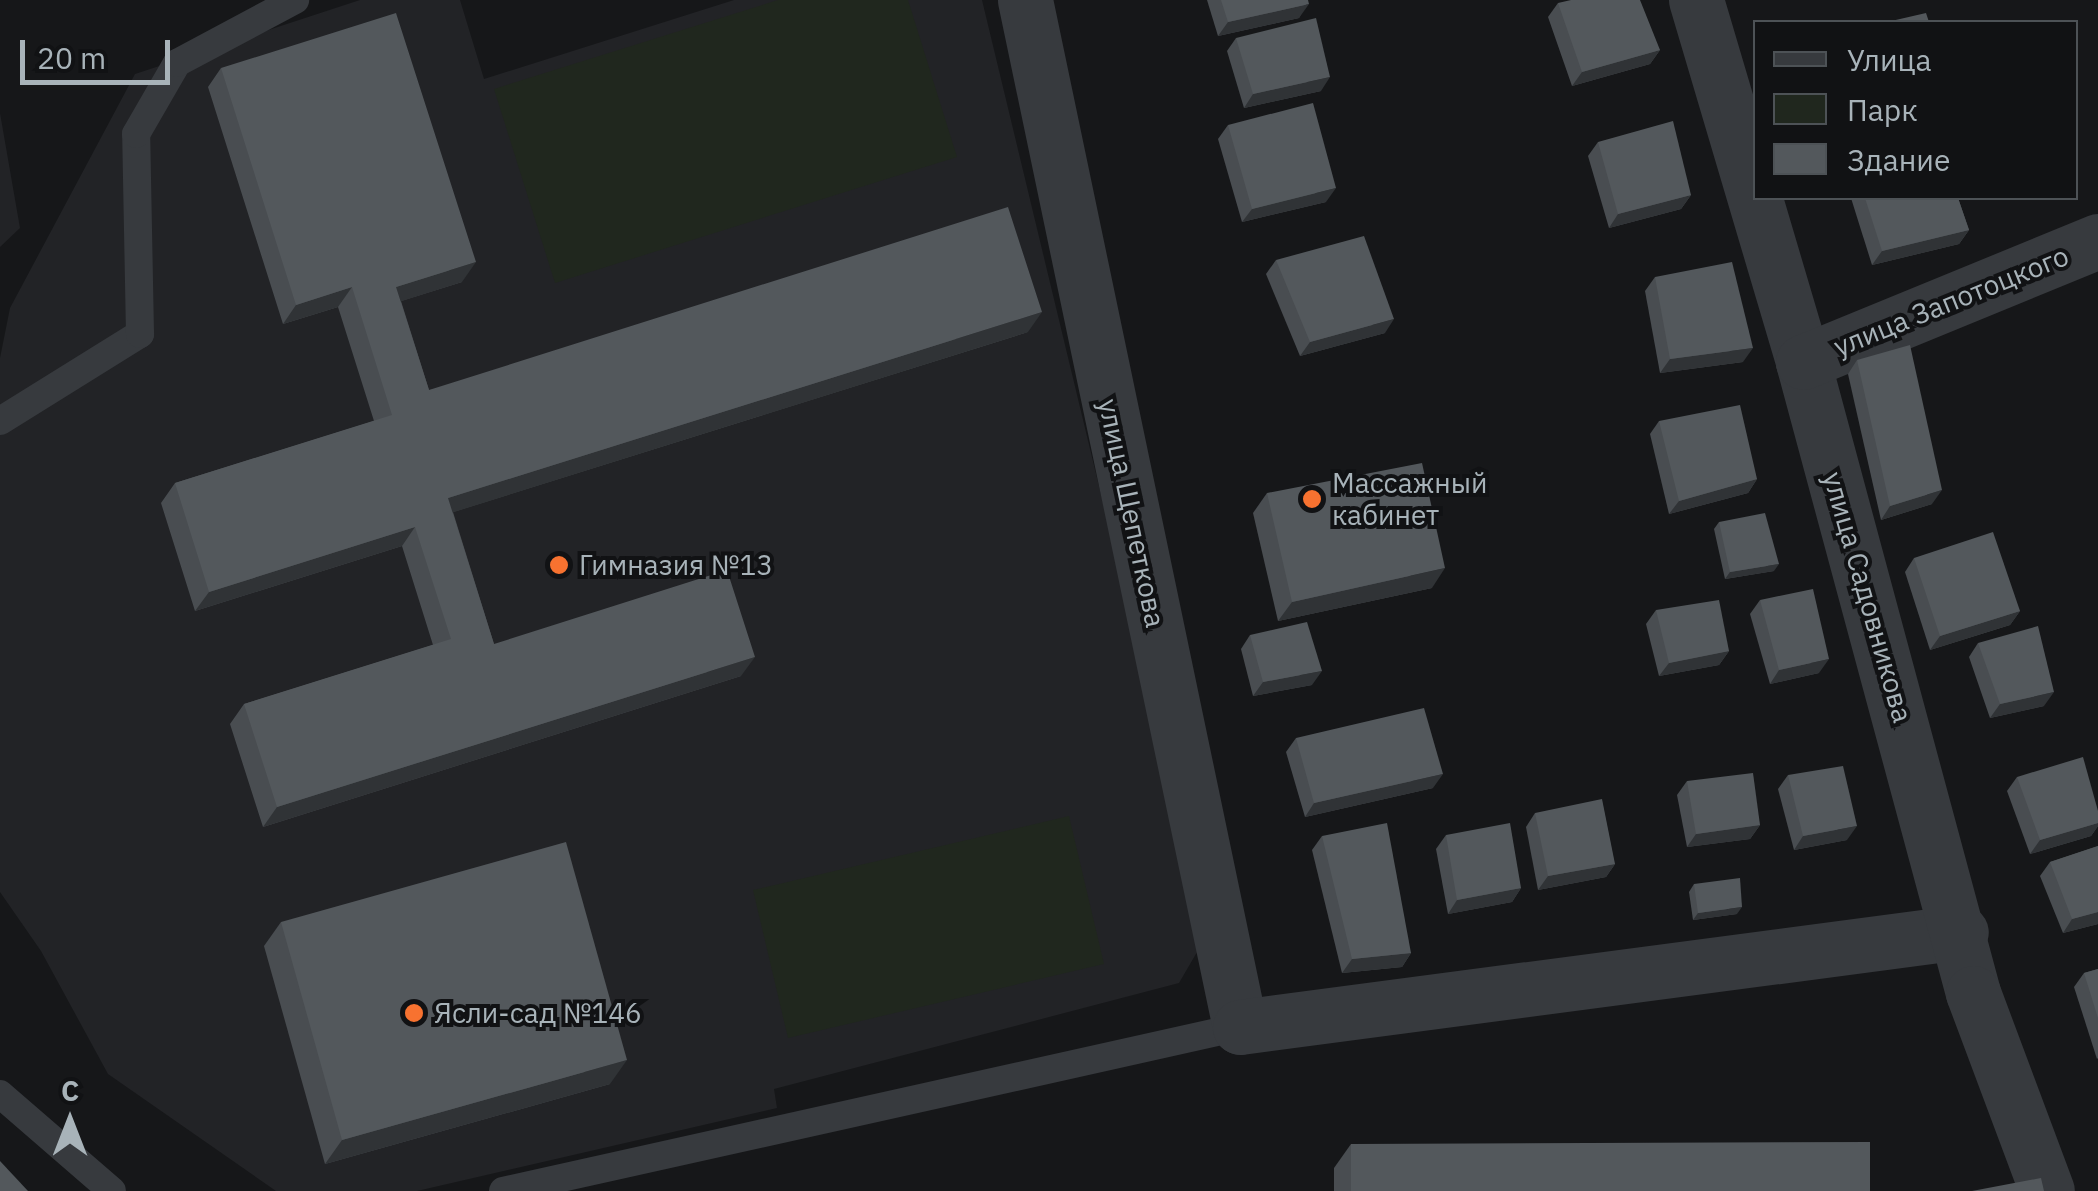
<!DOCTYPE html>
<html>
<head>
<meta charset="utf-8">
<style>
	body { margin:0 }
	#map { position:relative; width:2098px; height:1191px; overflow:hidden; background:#161719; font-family:"IBM Plex Sans",sans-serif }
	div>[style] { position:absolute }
	.built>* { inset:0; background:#222326 }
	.green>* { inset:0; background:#20271e }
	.lane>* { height:28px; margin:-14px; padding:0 14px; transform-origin:14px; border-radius:14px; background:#373a3e }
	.street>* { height:55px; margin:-27.5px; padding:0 27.5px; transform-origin:27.5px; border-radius:27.5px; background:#373a3e }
	.wall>* { inset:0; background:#494d51 }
	.shaded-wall>* { inset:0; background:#303336 }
	.building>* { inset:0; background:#53585c }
	.dots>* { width:28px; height:28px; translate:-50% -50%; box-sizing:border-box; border:5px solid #111214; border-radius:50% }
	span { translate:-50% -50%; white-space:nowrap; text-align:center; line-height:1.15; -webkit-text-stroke:8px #111214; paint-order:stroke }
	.street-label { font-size:28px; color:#a8b3b9 }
	.poi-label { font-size:28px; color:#a8b3b9 }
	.left { translate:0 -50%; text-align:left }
	.legend { position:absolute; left:1753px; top:20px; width:325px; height:180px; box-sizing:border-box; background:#111214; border:2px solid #4d5256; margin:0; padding:12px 18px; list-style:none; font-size:30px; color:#a8b3b9 }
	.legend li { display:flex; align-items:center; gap:20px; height:50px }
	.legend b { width:50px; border:2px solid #4d5256 }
	.north { position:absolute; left:20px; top:1071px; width:100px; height:100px; -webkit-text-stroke:8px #111214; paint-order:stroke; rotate:0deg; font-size:28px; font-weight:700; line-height:40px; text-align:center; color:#a8b3b9 }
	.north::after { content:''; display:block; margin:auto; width:35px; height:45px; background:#a8b3b9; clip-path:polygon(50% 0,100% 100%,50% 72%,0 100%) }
	.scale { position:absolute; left:20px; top:40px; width:150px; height:45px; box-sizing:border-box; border:5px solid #a8b3b9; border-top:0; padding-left:12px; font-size:30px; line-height:35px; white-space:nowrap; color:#a8b3b9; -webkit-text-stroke:8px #111214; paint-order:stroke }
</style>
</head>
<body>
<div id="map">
	<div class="built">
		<i style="clip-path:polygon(360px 0,460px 0,484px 79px,734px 0,982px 0,1207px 935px,1179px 983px,774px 1089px,777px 1108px,417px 1191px,276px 1191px,108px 1074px,41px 951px,0 892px,0 358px,10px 308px,135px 74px)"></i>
		<i style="clip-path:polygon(0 113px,20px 228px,0 247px)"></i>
	</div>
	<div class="green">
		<i style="clip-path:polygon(778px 0,908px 0,957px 157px,555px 283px,494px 89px)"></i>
		<i style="clip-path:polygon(1069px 816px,1104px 964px,788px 1038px,753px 890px)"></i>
	</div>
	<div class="lane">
		<i style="left:0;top:421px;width:165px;rotate:-31.9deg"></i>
		<i style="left:140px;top:334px;width:200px;rotate:-91.1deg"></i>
		<i style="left:136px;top:134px;width:82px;rotate:-60deg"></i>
		<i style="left:177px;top:63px;width:134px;rotate:-28.1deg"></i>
		<i style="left:0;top:1094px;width:148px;rotate:40.9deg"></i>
		<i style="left:503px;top:1191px;width:755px;rotate:-12.55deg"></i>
	</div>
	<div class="street">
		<i style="left:1025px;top:0;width:1049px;rotate:78.18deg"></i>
		<i style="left:1240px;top:1027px;width:727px;rotate:-7.51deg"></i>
		<i style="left:1696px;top:0;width:377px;rotate:73.5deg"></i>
		<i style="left:1803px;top:362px;width:653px;rotate:74.92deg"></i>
		<i style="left:1973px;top:993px;width:211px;rotate:69.5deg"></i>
		<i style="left:1803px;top:362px;width:319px;rotate:-22.3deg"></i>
	</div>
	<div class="wall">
		<i style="clip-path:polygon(1207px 0,1308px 0,1299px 18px,1218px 36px)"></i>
		<i style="clip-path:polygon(1558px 3px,1660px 50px,1650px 64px,1572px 86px,1548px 17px)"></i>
		<i style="clip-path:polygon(1236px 38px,1321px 91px,1244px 108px,1227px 51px)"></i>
		<i style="clip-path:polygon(221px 68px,462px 282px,401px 301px,429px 390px,1028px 332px,453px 512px,494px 644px,741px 676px,263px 827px,230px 724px,244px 704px,433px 645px,402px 546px,195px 611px,161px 503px,175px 483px,374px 421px,338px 307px,283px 324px,208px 87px)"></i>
		<i style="clip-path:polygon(1228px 125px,1326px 202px,1242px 222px,1218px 139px)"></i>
		<i style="clip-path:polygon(1598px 142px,1691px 195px,1681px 209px,1609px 228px,1588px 156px)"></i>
		<i style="clip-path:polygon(1851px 198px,1958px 198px,1969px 230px,1959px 244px,1872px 265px)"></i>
		<i style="clip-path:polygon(1276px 260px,1385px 333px,1300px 356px,1266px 274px)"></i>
		<i style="clip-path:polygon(1655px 277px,1743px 362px,1660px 373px,1645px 291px)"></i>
		<i style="clip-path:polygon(1857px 360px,1932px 504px,1881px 520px,1848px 374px)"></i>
		<i style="clip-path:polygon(1659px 421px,1757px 479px,1748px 493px,1669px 514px,1650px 434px)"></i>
		<i style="clip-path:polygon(1267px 493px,1432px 588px,1278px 621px,1253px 513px)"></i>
		<i style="clip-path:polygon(1719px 522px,1774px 571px,1725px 579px,1714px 529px)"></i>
		<i style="clip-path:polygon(1914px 558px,2020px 611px,2010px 625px,1930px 650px,1905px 572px)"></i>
		<i style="clip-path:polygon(1760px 600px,1819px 673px,1770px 684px,1750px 614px)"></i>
		<i style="clip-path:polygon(1656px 610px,1729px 651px,1719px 665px,1659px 676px,1646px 624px)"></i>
		<i style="clip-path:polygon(1250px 635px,1312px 685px,1253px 696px,1241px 649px)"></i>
		<i style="clip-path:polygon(1978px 643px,2044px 706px,1990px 718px,1969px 657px)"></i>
		<i style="clip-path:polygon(1296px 738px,1433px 788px,1305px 817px,1286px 752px)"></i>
		<i style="clip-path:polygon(1788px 775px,1847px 840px,1794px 850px,1778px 789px)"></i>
		<i style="clip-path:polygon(2017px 777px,2098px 811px,2098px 826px,2091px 836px,2030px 854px,2007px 791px)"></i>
		<i style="clip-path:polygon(1687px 781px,1760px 825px,1750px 839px,1687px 847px,1677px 795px)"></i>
		<i style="clip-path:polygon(1535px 813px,1615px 864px,1606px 877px,1538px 890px,1526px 827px)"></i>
		<i style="clip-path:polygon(1446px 835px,1521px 888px,1512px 902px,1448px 914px,1436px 849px)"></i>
		<i style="clip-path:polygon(1322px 836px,1411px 953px,1402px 967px,1342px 973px,1312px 850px)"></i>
		<i style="clip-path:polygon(2098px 846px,2098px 924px,2063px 933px,2040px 876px,2050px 862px)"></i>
		<i style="clip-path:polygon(1694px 884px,1737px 914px,1693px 920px,1689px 892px)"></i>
		<i style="clip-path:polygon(281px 922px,610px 1084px,325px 1164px,264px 946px)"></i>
		<i style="clip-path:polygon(2098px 969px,2098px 1058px,2097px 1059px,2074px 987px,2084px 973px)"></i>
		<i style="clip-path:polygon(1351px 1144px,1870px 1191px,1334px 1191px,1334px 1168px)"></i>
	</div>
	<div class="shaded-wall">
		<i style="clip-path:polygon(1309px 4px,1299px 18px,1218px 36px,1228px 22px)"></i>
		<i style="clip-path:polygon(1660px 50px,1650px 64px,1572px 86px,1582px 72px)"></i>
		<i style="clip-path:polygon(1330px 77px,1321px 91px,1244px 108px,1253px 94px)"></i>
		<i style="clip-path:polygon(1336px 188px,1326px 202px,1242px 222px,1252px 209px)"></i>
		<i style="clip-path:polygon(1691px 195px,1681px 209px,1609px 228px,1618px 214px)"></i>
		<i style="clip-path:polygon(1969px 230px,1959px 244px,1872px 265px,1882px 251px)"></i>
		<i style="clip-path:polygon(476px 262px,462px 282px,383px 307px,396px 287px)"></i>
		<i style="clip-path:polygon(352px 287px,338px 307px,283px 324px,296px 305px)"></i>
		<i style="clip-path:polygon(1042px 312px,1028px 332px,435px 518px,448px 498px)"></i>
		<i style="clip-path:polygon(1394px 319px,1385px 333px,1300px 356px,1310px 342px)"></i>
		<i style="clip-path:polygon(1753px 348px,1743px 362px,1660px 373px,1670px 359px)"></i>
		<i style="clip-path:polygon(1757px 479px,1748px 493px,1669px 514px,1679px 501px)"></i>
		<i style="clip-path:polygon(1942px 490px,1932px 504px,1881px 520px,1890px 506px)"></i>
		<i style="clip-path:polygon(415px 527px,402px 546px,195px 611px,209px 592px)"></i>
		<i style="clip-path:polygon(1779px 564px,1774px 571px,1725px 579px,1730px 572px)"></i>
		<i style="clip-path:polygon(1445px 568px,1432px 588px,1278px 621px,1292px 602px)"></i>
		<i style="clip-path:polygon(2020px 611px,2010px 625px,1930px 650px,1940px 636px)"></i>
		<i style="clip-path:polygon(1729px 651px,1719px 665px,1659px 676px,1669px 663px)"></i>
		<i style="clip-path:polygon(755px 657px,741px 676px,263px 827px,277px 807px)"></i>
		<i style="clip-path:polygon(1829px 659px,1819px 673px,1770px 684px,1779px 670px)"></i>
		<i style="clip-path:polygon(1322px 671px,1312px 685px,1253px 696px,1263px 682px)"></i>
		<i style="clip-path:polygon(2054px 692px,2044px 706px,1990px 718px,2000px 704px)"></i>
		<i style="clip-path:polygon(1443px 774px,1433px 788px,1305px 817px,1314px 803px)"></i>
		<i style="clip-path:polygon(2098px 823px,2098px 826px,2091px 836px,2030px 854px,2040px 840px)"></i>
		<i style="clip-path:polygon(1760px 825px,1750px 839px,1687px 847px,1696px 834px)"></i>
		<i style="clip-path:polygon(1857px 826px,1847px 840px,1794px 850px,1803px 836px)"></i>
		<i style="clip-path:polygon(1615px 864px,1606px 877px,1538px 890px,1548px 876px)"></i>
		<i style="clip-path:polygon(1521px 888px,1512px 902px,1448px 914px,1457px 900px)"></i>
		<i style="clip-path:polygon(1742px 907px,1737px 914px,1693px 920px,1698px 913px)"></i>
		<i style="clip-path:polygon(2098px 912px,2098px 924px,2063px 933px,2072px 919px)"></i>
		<i style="clip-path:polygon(1411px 953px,1402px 967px,1342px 973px,1352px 959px)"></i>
		<i style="clip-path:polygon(627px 1060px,610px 1084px,325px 1164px,342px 1140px)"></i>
	</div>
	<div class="building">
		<i style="clip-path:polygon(1221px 0,1308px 0,1309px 4px,1228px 22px)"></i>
		<i style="clip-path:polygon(1571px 0,1640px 0,1660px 50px,1582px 72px,1558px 3px)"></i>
		<i style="clip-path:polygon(396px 13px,476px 262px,396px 287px,429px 390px,1008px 207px,1042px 312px,448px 498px,494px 644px,727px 570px,755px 657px,277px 807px,244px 704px,451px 639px,415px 527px,209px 592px,175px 483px,392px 415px,352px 287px,296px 305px,221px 68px)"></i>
		<i style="clip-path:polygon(1926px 13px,1929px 22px,1887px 22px)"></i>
		<i style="clip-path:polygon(1316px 18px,1330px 77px,1253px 94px,1236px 38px)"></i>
		<i style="clip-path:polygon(1313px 103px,1336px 188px,1252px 209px,1228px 125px)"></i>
		<i style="clip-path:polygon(1673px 121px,1691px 195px,1618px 214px,1598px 142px)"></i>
		<i style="clip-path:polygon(1865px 198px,1958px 198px,1969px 230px,1882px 251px)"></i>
		<i style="clip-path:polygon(1364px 236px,1394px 319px,1310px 342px,1276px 260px)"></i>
		<i style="clip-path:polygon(1732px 262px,1753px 348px,1670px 359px,1655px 277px)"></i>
		<i style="clip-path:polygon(1910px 345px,1942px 490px,1890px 506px,1857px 360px)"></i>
		<i style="clip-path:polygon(1740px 405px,1757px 479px,1679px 501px,1659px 421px)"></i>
		<i style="clip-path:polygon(1422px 463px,1445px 568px,1292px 602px,1267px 493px)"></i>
		<i style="clip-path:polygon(1765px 513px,1779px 564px,1730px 572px,1719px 522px)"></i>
		<i style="clip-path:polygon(1993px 532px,2020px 611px,1940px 636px,1914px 558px)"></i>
		<i style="clip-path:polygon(1813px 589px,1829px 659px,1779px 670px,1760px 600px)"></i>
		<i style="clip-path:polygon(1719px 600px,1729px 651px,1669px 663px,1656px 610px)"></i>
		<i style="clip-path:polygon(1307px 622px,1322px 671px,1263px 682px,1250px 635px)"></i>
		<i style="clip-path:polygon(2038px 626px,2054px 692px,2000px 704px,1978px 643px)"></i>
		<i style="clip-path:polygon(1424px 708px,1443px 774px,1314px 803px,1296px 738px)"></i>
		<i style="clip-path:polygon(2083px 757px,2098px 811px,2098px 823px,2040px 840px,2017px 777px)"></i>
		<i style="clip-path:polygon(1843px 766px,1857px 826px,1803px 836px,1788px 775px)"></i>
		<i style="clip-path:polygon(1753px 773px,1760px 825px,1696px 834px,1687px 781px)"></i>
		<i style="clip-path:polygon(1602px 799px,1615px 864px,1548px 876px,1535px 813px)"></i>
		<i style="clip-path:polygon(1387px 823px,1411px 953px,1352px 959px,1322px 836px)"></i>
		<i style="clip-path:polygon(1510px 823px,1521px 888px,1457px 900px,1446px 835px)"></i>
		<i style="clip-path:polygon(566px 842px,627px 1060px,342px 1140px,281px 922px)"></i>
		<i style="clip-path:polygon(2098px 846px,2098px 912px,2072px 919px,2050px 862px)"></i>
		<i style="clip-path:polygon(1740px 878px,1742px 907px,1698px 913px,1694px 884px)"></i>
		<i style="clip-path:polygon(2098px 969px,2098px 1018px,2084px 973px)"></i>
		<i style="clip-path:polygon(1870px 1142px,1870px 1191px,1351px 1191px,1351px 1144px)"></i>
		<i style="clip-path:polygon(0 1161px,28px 1191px,0 1191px)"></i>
		<i style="clip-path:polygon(2041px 1178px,2044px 1191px,1972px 1191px)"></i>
	</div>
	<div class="dots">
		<i style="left:1312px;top:499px;background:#f77230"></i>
		<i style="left:559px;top:565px;background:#f77230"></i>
		<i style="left:414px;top:1013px;background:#f77230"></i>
	</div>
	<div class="street-label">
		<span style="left:1951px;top:301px;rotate:-22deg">улица Запотоцкого</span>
		<span style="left:1132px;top:513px;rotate:78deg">улица Щепеткова</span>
		<span style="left:1868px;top:597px;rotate:74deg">улица Садовникова</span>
	</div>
	<div class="poi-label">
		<span class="left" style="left:1332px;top:499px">Массажный<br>кабинет</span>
		<span class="left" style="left:579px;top:565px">Гимназия №13</span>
		<span class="left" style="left:434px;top:1013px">Ясли-сад №146</span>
	</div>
	<ul class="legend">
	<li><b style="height:12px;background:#373a3e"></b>Улица</li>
	<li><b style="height:28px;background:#20271e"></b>Парк</li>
	<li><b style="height:28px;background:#53585c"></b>Здание</li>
	</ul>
	<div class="north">С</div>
	<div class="scale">20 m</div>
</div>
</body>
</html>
